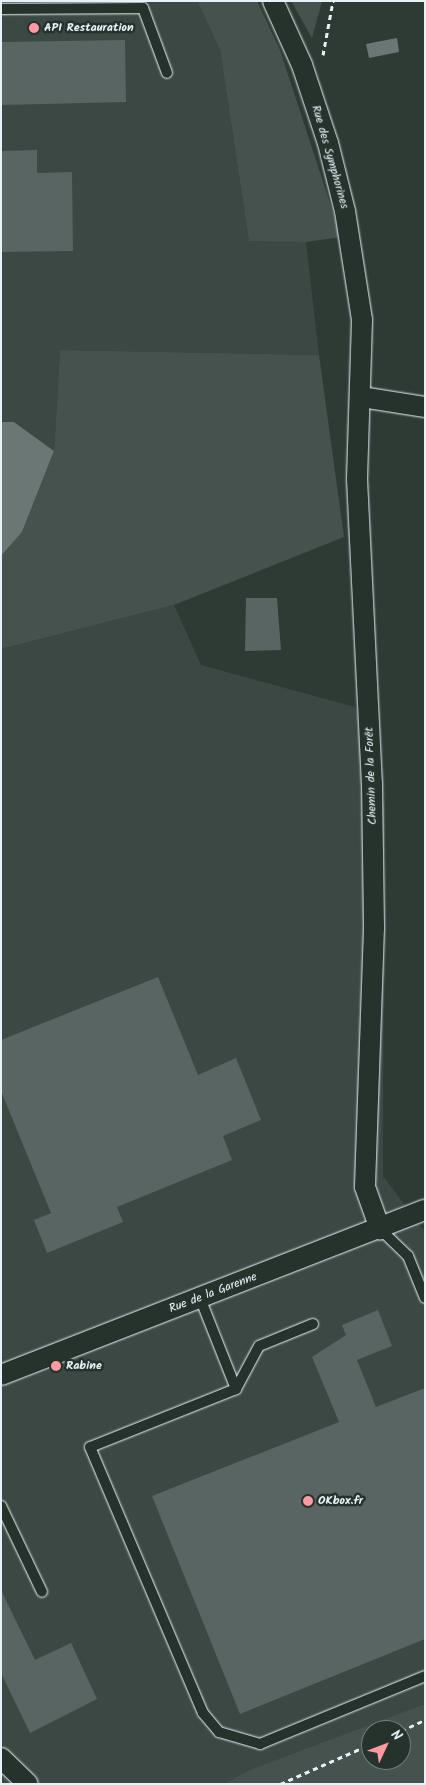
<!DOCTYPE html>
<html>
<head>
<meta charset="utf-8">
<style>
	body { margin:0 }
	#map { position:relative; width:426px; height:1785px; overflow:hidden; background:#2e3b35; font-family:Kalam,sans-serif }
	div>[style] { position:absolute }
	.built>* { inset:0; background:#3b4843 }
	.green>* { inset:0; background:#45524e }
	.water>* { inset:0; background:#6b7775 }
	.building>* { inset:0; background:#596563 }
	.path>* { height:3px; margin-top:-1.5px; transform-origin:0; background:repeating-linear-gradient(90deg,#e8f1f8 0 5px,transparent 0 9px) }
	.roads { filter:drop-shadow(0 0 1px #e8f1f8) drop-shadow(0 0 1px #e8f1f8) }
	.service>* { height:10px; margin:-5px; padding:0 5px; transform-origin:5px; border-radius:5px; background:#26332d }
	.minor>* { height:20px; margin:-10px; padding:0 10px; transform-origin:10px; border-radius:10px; background:#26332d }
	.dots>* { width:14px; height:14px; translate:-50% -50%; box-sizing:border-box; border:2px solid #26332d; border-radius:50% }
	span { translate:-50% -50%; white-space:nowrap; text-align:center; line-height:1.15; -webkit-text-stroke:5px #26332d; paint-order:stroke }
	.poi-label { font-size:12px; color:#e8f1f8; font-weight:700 }
	.left { translate:0 -50%; text-align:left }
	.street-label { font-size:12px; color:#e8f1f8 }
	.frame { position:absolute; inset:0; border:2px solid #e8f1f8; pointer-events:none }
	.north { position:absolute; left:361px; top:1720px; width:50px; height:50px; box-sizing:border-box; background:#26332d; border:1px solid #747f7e; border-radius:50%; rotate:47deg; font-size:14px; font-weight:700; line-height:20px; text-align:center; color:#e8f1f8 }
	.north::after { content:''; display:block; margin:auto; width:18px; height:22px; background:#ff9aa2; clip-path:polygon(50% 0,100% 100%,50% 72%,0 100%) }
</style>
</head>
<body>
<div id="map">
	<div class="built">
		<i style="clip-path:polygon(1px 1px,197px 1px,220px 50px,249px 240px,306px 242px,319px 355px,60px 350px,54px 451px,14px 422px,1px 422px)"></i>
		<i style="clip-path:polygon(174px 605px,201px 665px,355px 707px,384px 807px,383px 1176px,425px 1232px,425px 1704px,224px 1784px,1px 1784px,1px 649px)"></i>
	</div>
	<div class="green">
		<i style="clip-path:polygon(197px 1px,257px 1px,280px 50px,341px 237px,306px 242px,249px 241px,220px 50px)"></i>
		<i style="clip-path:polygon(291px 1px,322px 1px,312px 38px)"></i>
		<i style="clip-path:polygon(60px 350px,319px 355px,344px 537px,174px 605px,1px 649px,1px 556px,22px 532px,54px 451px)"></i>
		<i style="clip-path:polygon(evenodd,425px 1704px,425px 1784px,224px 1784px,250px 1770px,425px 1704px,371px 1730px,401px 1730px,401px 1760px,371px 1760px,371px 1730px)"></i>
	</div>
	<div class="water">
		<i style="clip-path:polygon(397px 38px,399px 52px,369px 58px,366px 44px)"></i>
		<i style="clip-path:polygon(1px 422px,14px 422px,54px 451px,22px 532px,1px 556px)"></i>
	</div>
	<div class="building">
		<i style="clip-path:polygon(125px 40px,126px 102px,1px 105px,1px 42px)"></i>
		<i style="clip-path:polygon(37px 150px,37px 173px,72px 172px,73px 251px,1px 252px,1px 151px)"></i>
		<i style="clip-path:polygon(246px 598px,277px 598px,281px 650px,245px 651px)"></i>
		<i style="clip-path:polygon(158px 977px,198px 1075px,236px 1058px,261px 1120px,223px 1136px,232px 1160px,117px 1207px,123px 1222px,47px 1253px,34px 1220px,51px 1213px,1px 1091px,1px 1040px)"></i>
		<i style="clip-path:polygon(378px 1310px,392px 1346px,357px 1360px,376px 1407px,425px 1388px,425px 1639px,240px 1714px,152px 1496px,339px 1422px,312px 1357px,346px 1335px,342px 1325px)"></i>
		<i style="clip-path:polygon(1px 1590px,35px 1660px,71px 1643px,97px 1699px,30px 1733px,1px 1673px)"></i>
	</div>
	<div class="path">
		<i style="left:323px;top:55px;width:55px;rotate:-79.5deg"></i>
		<i style="left:401px;top:1731px;width:26px;rotate:-25deg"></i>
		<i style="left:280px;top:1784px;width:99px;rotate:-23.7deg"></i>
	</div>
	<div class="roads">
		<div class="service">
			<i style="left:1px;top:9px;width:142px;rotate:-0.4deg"></i>
			<i style="left:143px;top:8px;width:69px;rotate:69.7deg"></i>
			<i style="left:380px;top:1229px;width:39px;rotate:44deg"></i>
			<i style="left:408px;top:1256px;width:45px;rotate:68deg"></i>
			<i style="left:200px;top:1298px;width:98px;rotate:68.4deg"></i>
			<i style="left:313px;top:1324px;width:58px;rotate:157.8deg"></i>
			<i style="left:259px;top:1346px;width:49px;rotate:118.1deg"></i>
			<i style="left:236px;top:1389px;width:157px;rotate:158.3deg"></i>
			<i style="left:90px;top:1447px;width:289px;rotate:67deg"></i>
			<i style="left:203px;top:1713px;width:25px;rotate:50deg"></i>
			<i style="left:219px;top:1732px;width:43px;rotate:16.3deg"></i>
			<i style="left:260px;top:1744px;width:178px;rotate:-22.4deg"></i>
			<i style="left:1px;top:1506px;width:95px;rotate:64.5deg"></i>
		</div>
		<div class="minor">
			<i style="left:273px;top:1px;width:70px;rotate:65.6deg"></i>
			<i style="left:302px;top:65px;width:82px;rotate:71.6deg"></i>
			<i style="left:328px;top:143px;width:70px;rotate:76deg"></i>
			<i style="left:345px;top:211px;width:110px;rotate:81.1deg"></i>
			<i style="left:362px;top:320px;width:159px;rotate:91.8deg"></i>
			<i style="left:357px;top:479px;width:304px;rotate:87.2deg"></i>
			<i style="left:372px;top:783px;width:145px;rotate:89.2deg"></i>
			<i style="left:374px;top:928px;width:259px;rotate:92deg"></i>
			<i style="left:365px;top:1187px;width:45px;rotate:70.3deg"></i>
			<i style="left:361px;top:397px;width:65px;rotate:8.9deg"></i>
			<i style="left:1px;top:1375px;width:455px;rotate:-21.3deg"></i>
			<i style="left:1px;top:1758px;width:37px;rotate:44deg"></i>
		</div>
	</div>
	<div class="dots">
		<i style="left:34px;top:28px;background:#ff9aa2"></i>
		<i style="left:56px;top:1366px;background:#ff9aa2"></i>
		<i style="left:308px;top:1501px;background:#ff9aa2"></i>
	</div>
	<div class="poi-label">
		<span class="left" style="left:44px;top:28px">API Restauration</span>
		<span class="left" style="left:66px;top:1366px">Rabine</span>
		<span class="left" style="left:318px;top:1501px">OKbox.fr</span>
	</div>
	<div class="street-label">
		<span style="left:330px;top:157px;rotate:74deg">Rue des Symphorines</span>
		<span style="left:371px;top:776px;rotate:-92deg">Chemin de la Forêt</span>
		<span style="left:213px;top:1293px;rotate:-21deg">Rue de la Garenne</span>
	</div>
	<div class="frame"></div>
	<div class="north">N</div>
</div>
</body>
</html>
